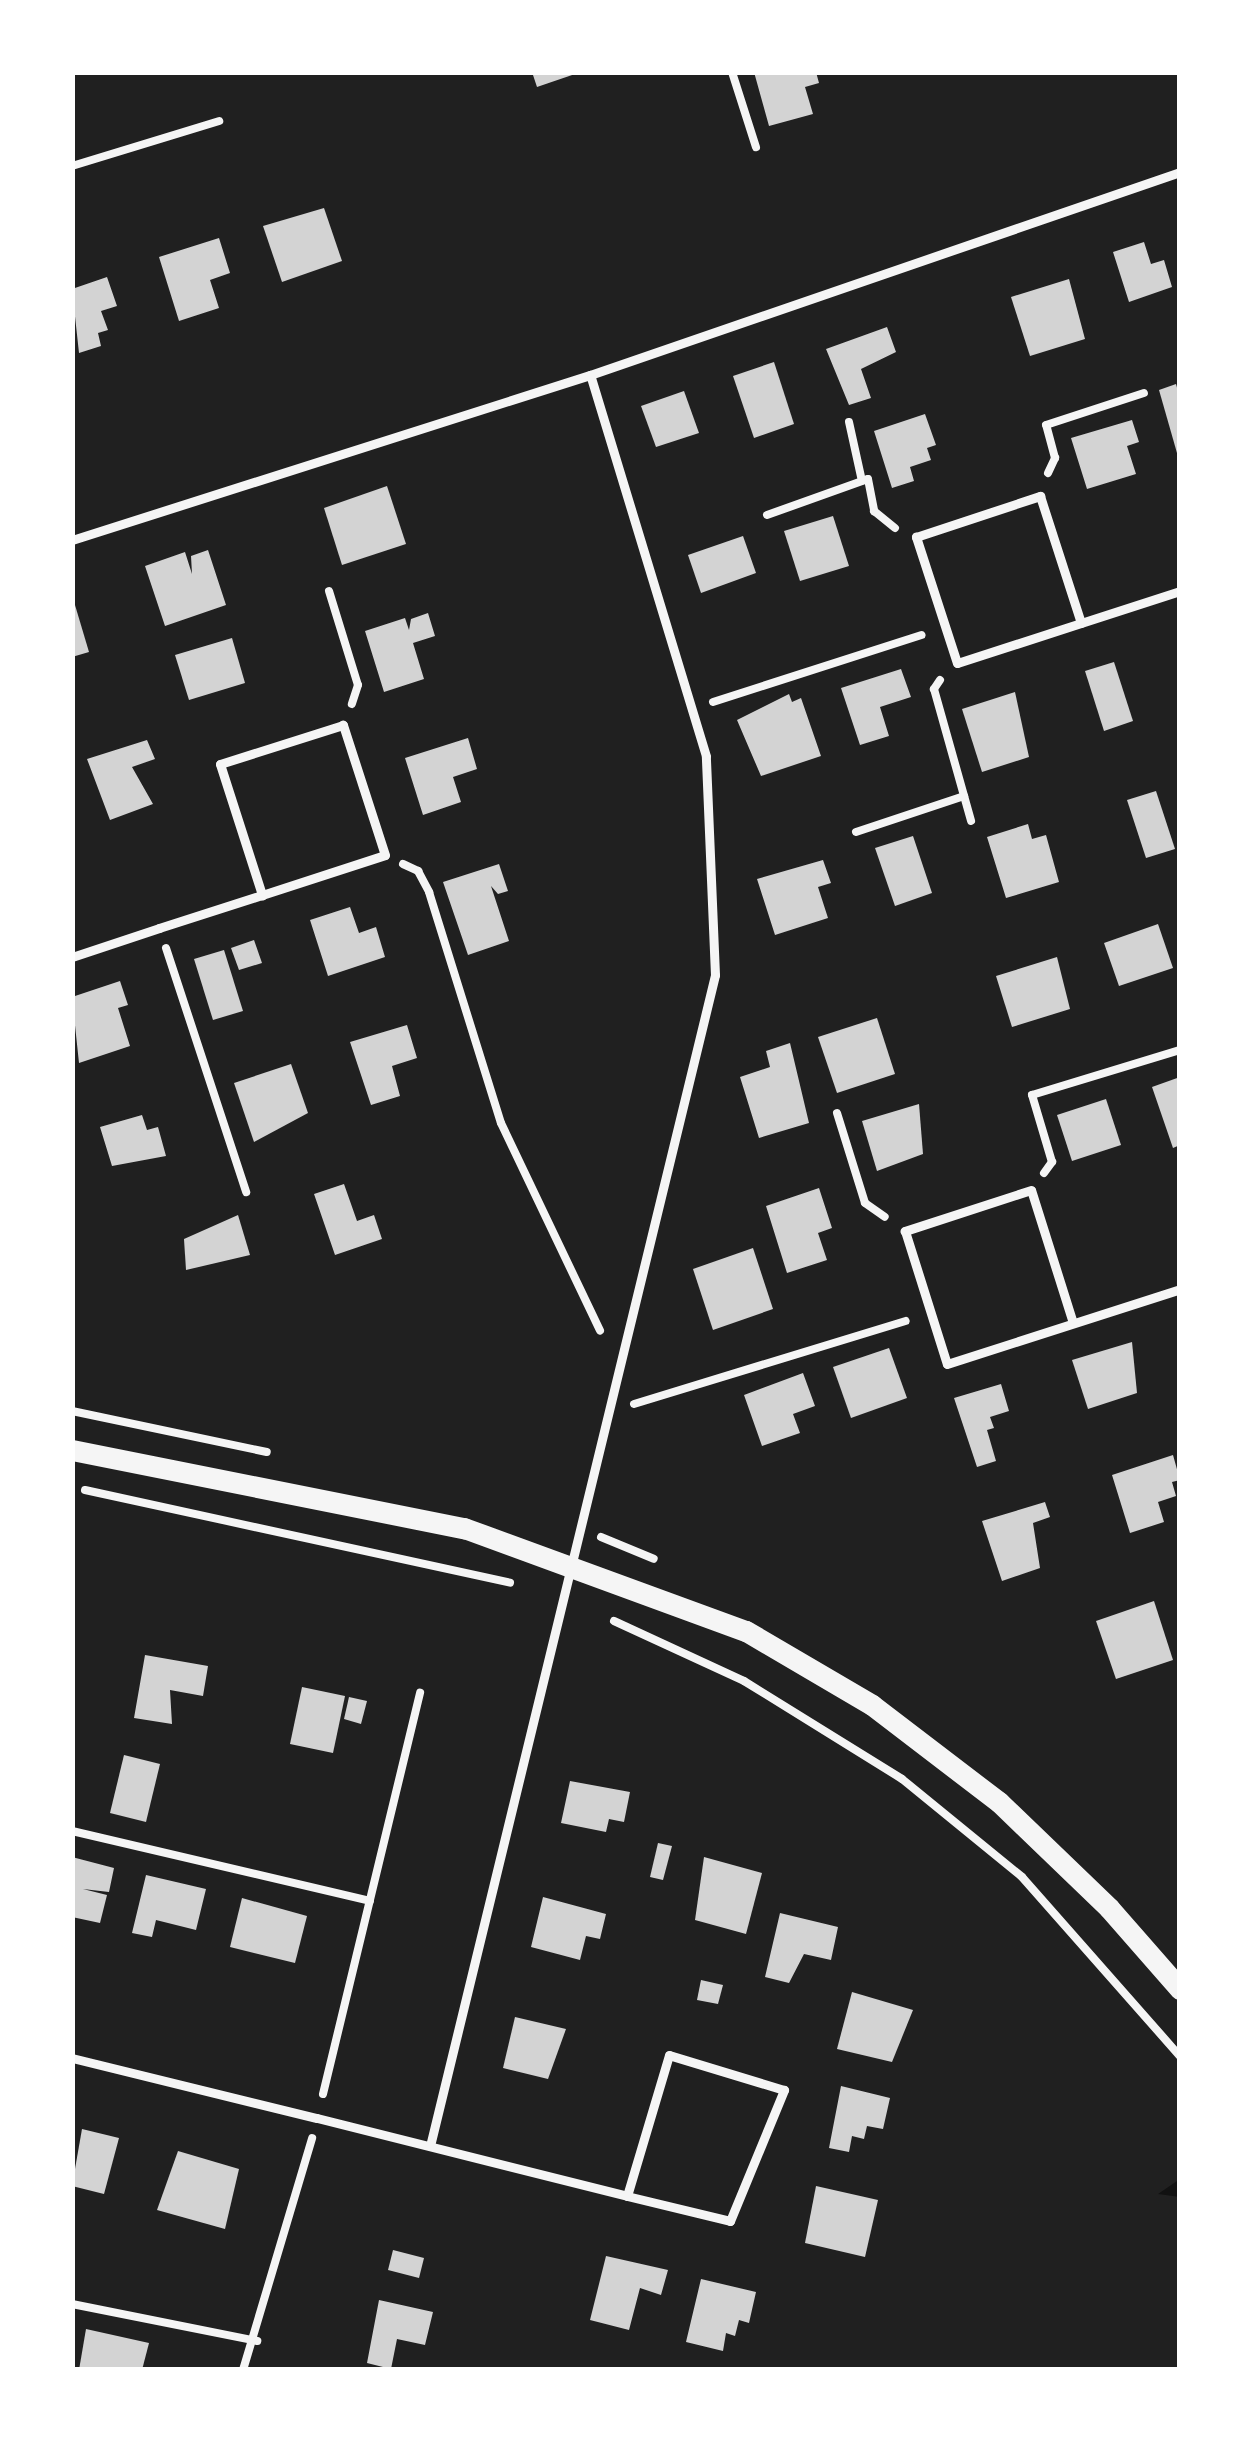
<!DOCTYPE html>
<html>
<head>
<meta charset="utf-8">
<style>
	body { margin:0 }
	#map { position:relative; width:1252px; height:2442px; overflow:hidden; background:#111; font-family:Roboto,sans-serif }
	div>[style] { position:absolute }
	.green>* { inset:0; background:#202020 }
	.building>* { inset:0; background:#d3d3d3 }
	.path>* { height:8px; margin:-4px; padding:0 4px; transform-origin:4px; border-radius:4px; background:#f5f5f5 }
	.service>* { height:9px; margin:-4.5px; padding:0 4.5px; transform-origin:4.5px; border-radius:4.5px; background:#f5f5f5 }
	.tertiary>* { height:21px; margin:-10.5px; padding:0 10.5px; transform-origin:10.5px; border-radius:10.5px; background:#f5f5f5 }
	span { translate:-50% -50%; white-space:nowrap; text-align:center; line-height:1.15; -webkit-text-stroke:12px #fff; paint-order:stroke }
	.frame { position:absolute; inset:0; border:75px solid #fff; pointer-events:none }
</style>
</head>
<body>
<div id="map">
	<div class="green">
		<i style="clip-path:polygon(72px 72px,1180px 72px,1180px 2179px,1158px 2194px,1180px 2197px,1180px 2370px,72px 2370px)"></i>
	</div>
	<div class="building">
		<i style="clip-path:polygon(532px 72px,578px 72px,578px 73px,537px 87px)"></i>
		<i style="clip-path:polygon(754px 72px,816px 72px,819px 83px,805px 87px,813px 114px,769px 126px)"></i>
		<i style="clip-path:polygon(324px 208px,342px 261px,282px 282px,263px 226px)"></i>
		<i style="clip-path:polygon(219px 238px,230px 273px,210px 280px,219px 308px,179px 321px,159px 257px)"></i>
		<i style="clip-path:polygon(1144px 242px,1151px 264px,1164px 260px,1172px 287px,1129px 302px,1113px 252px)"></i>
		<i style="clip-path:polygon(107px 277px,117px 306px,101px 311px,108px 330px,98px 333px,101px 346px,79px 353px,72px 289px)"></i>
		<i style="clip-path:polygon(1069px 279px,1085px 339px,1030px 356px,1011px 297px)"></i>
		<i style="clip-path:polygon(887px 327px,896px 352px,861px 369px,871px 398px,849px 405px,826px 349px)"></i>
		<i style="clip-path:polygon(774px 362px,794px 424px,754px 438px,733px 376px)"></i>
		<i style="clip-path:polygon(1176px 384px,1180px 399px,1179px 460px,1159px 390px)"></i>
		<i style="clip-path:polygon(684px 391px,699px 433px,656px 447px,641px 406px)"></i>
		<i style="clip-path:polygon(925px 414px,936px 445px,927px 448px,931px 460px,910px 467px,914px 481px,892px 488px,874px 431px)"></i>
		<i style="clip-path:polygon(1132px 420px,1139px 442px,1127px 446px,1136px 474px,1087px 489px,1071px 438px)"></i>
		<i style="clip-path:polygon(387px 486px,406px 544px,342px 565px,324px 508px)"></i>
		<i style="clip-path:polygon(833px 516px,849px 566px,800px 581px,784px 531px)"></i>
		<i style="clip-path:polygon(743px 536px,756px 573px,701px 593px,688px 555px)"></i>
		<i style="clip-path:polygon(208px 550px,226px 605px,165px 626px,145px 566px,185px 552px,192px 574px,191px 556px)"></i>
		<i style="clip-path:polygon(72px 595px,89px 652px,72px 657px)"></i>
		<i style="clip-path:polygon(428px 613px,435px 636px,413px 643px,424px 679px,384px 692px,365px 631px,405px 618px,409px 630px,411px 619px)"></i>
		<i style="clip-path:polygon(232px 638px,245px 683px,189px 700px,175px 655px)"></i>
		<i style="clip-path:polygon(1114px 662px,1133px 721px,1104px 731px,1085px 671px)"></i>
		<i style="clip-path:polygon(901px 669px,911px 697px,880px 707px,889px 736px,860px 745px,841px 688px)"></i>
		<i style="clip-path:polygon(1015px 692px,1029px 757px,982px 772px,962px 709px)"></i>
		<i style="clip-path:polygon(789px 694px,792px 702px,801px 698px,821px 756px,761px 776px,737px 720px)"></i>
		<i style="clip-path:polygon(468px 738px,477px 769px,453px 777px,461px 802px,423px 815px,405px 758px)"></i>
		<i style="clip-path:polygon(147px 740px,155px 759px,132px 767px,153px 804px,110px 820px,87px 759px)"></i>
		<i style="clip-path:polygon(1156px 791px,1175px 849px,1146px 858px,1127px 800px)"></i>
		<i style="clip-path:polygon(1028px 824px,1032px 839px,1046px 835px,1059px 882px,1006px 898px,987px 837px)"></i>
		<i style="clip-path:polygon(913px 836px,932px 893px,895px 906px,875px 848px)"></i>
		<i style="clip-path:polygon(823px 860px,831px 883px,818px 887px,828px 918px,775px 935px,757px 879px)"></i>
		<i style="clip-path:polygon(499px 864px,508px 891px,498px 894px,491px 886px,509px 941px,468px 955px,443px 882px)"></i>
		<i style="clip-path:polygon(350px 907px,359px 933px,376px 927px,385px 957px,328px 976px,310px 920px)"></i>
		<i style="clip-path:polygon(1158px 924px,1173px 968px,1119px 986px,1104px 943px)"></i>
		<i style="clip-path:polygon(254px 940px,262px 963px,239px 970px,231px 948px)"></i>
		<i style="clip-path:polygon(224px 950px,243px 1011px,213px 1020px,194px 959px)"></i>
		<i style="clip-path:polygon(1057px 957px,1070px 1009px,1012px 1027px,996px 976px)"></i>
		<i style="clip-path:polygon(120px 981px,128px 1005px,118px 1008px,130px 1046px,79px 1063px,72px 997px)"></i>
		<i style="clip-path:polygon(877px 1018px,895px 1074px,837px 1093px,818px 1037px)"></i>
		<i style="clip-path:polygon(407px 1025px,417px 1058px,392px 1066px,400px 1096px,371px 1105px,350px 1042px)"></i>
		<i style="clip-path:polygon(790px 1043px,809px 1123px,759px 1138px,740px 1077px,770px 1067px,766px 1051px)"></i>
		<i style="clip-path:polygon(291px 1064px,308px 1113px,254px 1142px,234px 1083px)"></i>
		<i style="clip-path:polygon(1180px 1077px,1180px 1145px,1173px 1148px,1152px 1087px)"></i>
		<i style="clip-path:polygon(1106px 1099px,1121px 1145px,1072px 1161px,1057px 1115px)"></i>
		<i style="clip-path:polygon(919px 1104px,923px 1154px,877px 1171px,862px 1121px)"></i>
		<i style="clip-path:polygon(142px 1115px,147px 1130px,158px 1127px,166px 1156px,112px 1166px,100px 1127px)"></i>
		<i style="clip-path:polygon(344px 1184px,357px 1221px,374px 1215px,382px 1239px,335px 1255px,314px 1194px)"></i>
		<i style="clip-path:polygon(819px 1188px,832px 1228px,818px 1233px,827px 1260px,787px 1273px,766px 1206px)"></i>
		<i style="clip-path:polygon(238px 1215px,250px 1255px,186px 1270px,184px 1239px)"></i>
		<i style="clip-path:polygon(753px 1248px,773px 1309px,713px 1330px,693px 1269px)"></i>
		<i style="clip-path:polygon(1132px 1342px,1137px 1393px,1088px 1409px,1072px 1360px)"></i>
		<i style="clip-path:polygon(889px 1348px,907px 1398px,851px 1418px,833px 1367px)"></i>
		<i style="clip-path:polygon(803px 1373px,815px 1406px,793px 1414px,800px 1433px,762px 1446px,744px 1395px)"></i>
		<i style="clip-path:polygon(1001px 1384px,1009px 1411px,990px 1417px,994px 1428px,987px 1430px,996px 1461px,977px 1467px,954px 1398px)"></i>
		<i style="clip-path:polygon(1173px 1455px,1180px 1480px,1172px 1482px,1176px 1496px,1158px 1502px,1164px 1522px,1130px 1533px,1112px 1475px)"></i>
		<i style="clip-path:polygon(1045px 1502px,1050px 1517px,1033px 1523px,1040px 1568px,1002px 1581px,982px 1521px)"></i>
		<i style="clip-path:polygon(1154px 1601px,1173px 1660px,1116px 1679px,1096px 1621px)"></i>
		<i style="clip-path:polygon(145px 1655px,208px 1666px,203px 1696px,170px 1690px,172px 1724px,134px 1718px)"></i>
		<i style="clip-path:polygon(302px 1687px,345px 1696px,333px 1753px,290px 1744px)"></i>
		<i style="clip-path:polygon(349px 1697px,367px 1701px,361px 1724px,344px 1719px)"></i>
		<i style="clip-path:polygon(124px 1755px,160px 1764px,146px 1822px,110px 1813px)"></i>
		<i style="clip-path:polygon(570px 1781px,630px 1792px,624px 1822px,609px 1819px,606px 1832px,561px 1823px)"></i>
		<i style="clip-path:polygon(658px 1843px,672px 1846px,663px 1880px,650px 1877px)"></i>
		<i style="clip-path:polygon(72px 1857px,114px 1868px,109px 1892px,83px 1889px,107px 1895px,100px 1923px,72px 1917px)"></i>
		<i style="clip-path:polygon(704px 1857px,762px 1873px,746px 1934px,695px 1920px)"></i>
		<i style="clip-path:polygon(146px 1875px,206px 1889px,196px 1930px,156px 1920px,152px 1937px,132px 1933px)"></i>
		<i style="clip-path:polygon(543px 1897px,606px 1914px,600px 1939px,586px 1936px,580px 1960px,531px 1947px)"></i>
		<i style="clip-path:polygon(242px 1898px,307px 1916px,295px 1963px,230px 1947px)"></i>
		<i style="clip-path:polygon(780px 1913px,838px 1927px,831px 1960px,804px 1954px,789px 1983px,765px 1977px)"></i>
		<i style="clip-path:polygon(701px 1980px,723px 1985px,718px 2004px,697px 2000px)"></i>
		<i style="clip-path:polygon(852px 1992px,913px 2010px,892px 2062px,837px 2049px)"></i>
		<i style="clip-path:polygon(515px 2017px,566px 2029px,548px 2079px,503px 2068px)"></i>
		<i style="clip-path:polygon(841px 2086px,890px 2098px,883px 2129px,867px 2126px,864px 2139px,852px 2136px,849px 2152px,829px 2148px)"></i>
		<i style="clip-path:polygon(82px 2129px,119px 2138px,104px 2194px,72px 2186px)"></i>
		<i style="clip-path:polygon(178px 2151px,239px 2169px,225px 2229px,157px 2210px)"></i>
		<i style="clip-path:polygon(816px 2186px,878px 2200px,865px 2257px,805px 2243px)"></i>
		<i style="clip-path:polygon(393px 2250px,424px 2258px,419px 2278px,388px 2270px)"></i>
		<i style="clip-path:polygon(606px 2256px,668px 2270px,661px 2295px,640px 2288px,629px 2330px,590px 2320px)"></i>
		<i style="clip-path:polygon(701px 2279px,756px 2292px,749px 2323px,739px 2320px,735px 2336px,726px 2333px,723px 2351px,686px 2342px)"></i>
		<i style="clip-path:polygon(379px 2300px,433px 2312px,425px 2345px,397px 2339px,391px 2369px,367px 2363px)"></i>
		<i style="clip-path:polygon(86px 2329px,149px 2343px,142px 2370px,79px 2370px)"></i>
	</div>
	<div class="path">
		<i style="left:732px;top:72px;width:79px;rotate:72.3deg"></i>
		<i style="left:72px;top:166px;width:154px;rotate:-17deg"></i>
		<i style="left:849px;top:422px;width:60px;rotate:77.6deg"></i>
		<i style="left:1048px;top:473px;width:17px;rotate:-65deg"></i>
		<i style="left:1055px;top:458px;width:34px;rotate:-105deg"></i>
		<i style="left:1046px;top:425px;width:103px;rotate:-18.1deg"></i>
		<i style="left:767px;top:515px;width:107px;rotate:-19.6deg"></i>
		<i style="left:868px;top:479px;width:33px;rotate:79deg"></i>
		<i style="left:874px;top:511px;width:27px;rotate:39deg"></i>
		<i style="left:329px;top:591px;width:98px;rotate:72.9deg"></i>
		<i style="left:358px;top:685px;width:20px;rotate:108deg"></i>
		<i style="left:940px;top:680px;width:11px;rotate:124deg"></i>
		<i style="left:934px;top:689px;width:137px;rotate:74.3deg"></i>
		<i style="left:713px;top:702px;width:219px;rotate:-17.8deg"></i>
		<i style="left:856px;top:832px;width:114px;rotate:-18.4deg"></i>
		<i style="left:403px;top:864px;width:17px;rotate:25deg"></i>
		<i style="left:418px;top:871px;width:24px;rotate:62deg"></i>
		<i style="left:429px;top:892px;width:242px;rotate:72.7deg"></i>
		<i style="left:501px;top:1123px;width:230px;rotate:64.5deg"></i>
		<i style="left:166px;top:948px;width:257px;rotate:71.8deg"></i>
		<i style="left:837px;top:1113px;width:94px;rotate:72.7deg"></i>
		<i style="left:865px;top:1203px;width:24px;rotate:35deg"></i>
		<i style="left:1044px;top:1173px;width:14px;rotate:-54deg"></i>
		<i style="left:1052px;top:1162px;width:70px;rotate:-106.6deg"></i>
		<i style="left:1032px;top:1095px;width:155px;rotate:-16.9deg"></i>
		<i style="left:634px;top:1404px;width:284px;rotate:-17deg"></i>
		<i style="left:72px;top:1411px;width:199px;rotate:11.9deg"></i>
		<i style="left:85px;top:1490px;width:435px;rotate:12.3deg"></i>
		<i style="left:601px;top:1537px;width:57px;rotate:22.5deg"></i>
		<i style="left:614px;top:1621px;width:143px;rotate:24.8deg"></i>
		<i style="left:744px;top:1681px;width:186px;rotate:31.8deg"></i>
		<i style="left:902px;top:1779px;width:155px;rotate:39.2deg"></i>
		<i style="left:1022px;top:1877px;width:239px;rotate:48.6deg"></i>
		<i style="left:72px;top:1831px;width:306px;rotate:13.2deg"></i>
		<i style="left:323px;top:2094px;width:413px;rotate:-76.4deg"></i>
		<i style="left:72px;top:2304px;width:189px;rotate:11.3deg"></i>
		<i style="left:243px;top:2370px;width:242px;rotate:-73.4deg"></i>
	</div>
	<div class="service">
		<i style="left:1040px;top:496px;width:133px;rotate:72.1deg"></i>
		<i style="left:1081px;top:623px;width:130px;rotate:162.1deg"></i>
		<i style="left:957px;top:663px;width:133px;rotate:-108deg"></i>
		<i style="left:916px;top:537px;width:131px;rotate:-18.3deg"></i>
		<i style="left:72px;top:540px;width:544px;rotate:-17.67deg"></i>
		<i style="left:1081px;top:623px;width:104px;rotate:-17.9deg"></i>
		<i style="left:72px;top:957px;width:92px;rotate:-18.4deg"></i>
		<i style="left:159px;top:928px;width:108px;rotate:-17.8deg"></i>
		<i style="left:262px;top:895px;width:129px;rotate:-18deg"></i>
		<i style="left:385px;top:855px;width:137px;rotate:-107.9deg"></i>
		<i style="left:343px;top:725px;width:129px;rotate:162.4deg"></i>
		<i style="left:220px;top:764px;width:138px;rotate:72.2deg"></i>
		<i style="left:1073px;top:1323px;width:139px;rotate:-107.5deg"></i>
		<i style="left:1031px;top:1190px;width:133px;rotate:162deg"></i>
		<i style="left:905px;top:1231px;width:139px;rotate:72.5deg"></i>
		<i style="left:947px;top:1364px;width:245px;rotate:-17.8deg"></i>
		<i style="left:72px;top:2058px;width:252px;rotate:13.8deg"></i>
		<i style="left:317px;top:2118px;width:320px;rotate:14.1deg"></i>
		<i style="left:627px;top:2196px;width:106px;rotate:13.6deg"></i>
		<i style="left:730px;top:2221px;width:142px;rotate:-67.6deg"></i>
		<i style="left:784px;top:2090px;width:120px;rotate:-163.1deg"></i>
		<i style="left:669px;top:2055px;width:147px;rotate:106.6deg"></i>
		<i style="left:430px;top:2146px;width:1205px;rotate:-76.32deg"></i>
		<i style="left:715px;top:975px;width:219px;rotate:-92.4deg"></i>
		<i style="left:706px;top:756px;width:398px;rotate:-106.9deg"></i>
		<i style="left:590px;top:375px;width:624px;rotate:-18.99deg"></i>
	</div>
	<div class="tertiary">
		<i style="left:72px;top:1450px;width:400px;rotate:11.3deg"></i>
		<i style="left:464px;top:1528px;width:300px;rotate:20.1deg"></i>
		<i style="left:746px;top:1631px;width:146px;rotate:30.4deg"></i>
		<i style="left:872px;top:1705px;width:160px;rotate:37.4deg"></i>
		<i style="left:999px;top:1802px;width:153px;rotate:43.9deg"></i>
		<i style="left:1109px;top:1908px;width:108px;rotate:48.8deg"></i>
	</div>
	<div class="frame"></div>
</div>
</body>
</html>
